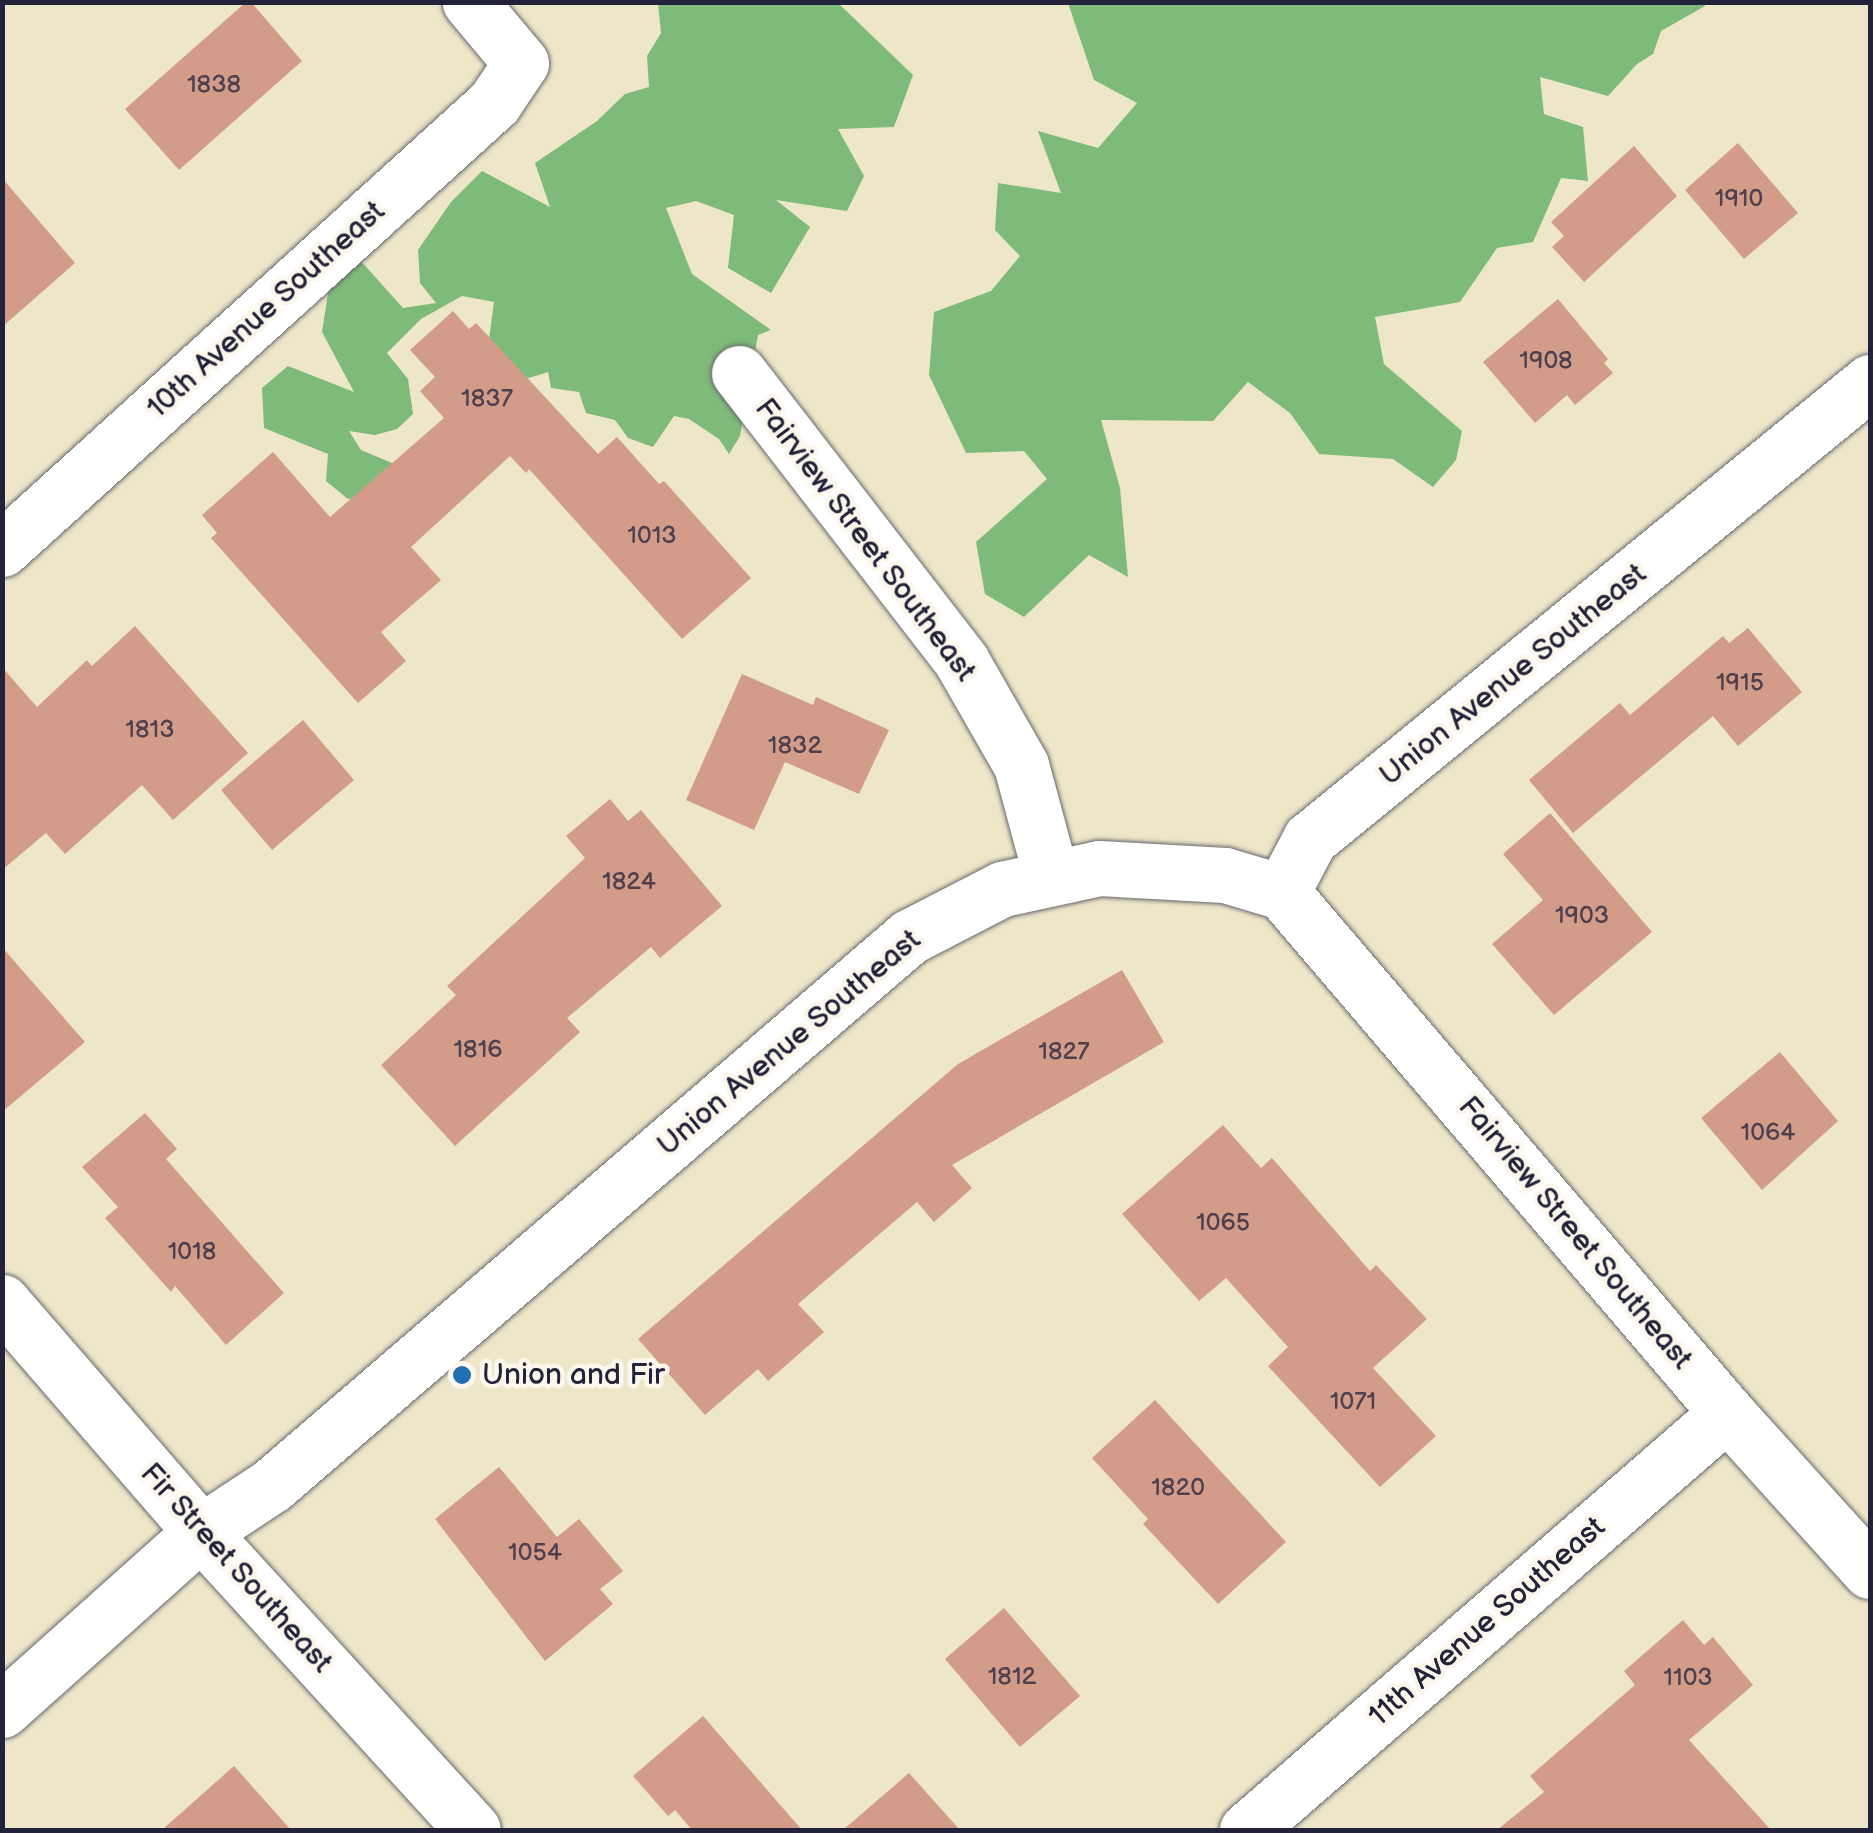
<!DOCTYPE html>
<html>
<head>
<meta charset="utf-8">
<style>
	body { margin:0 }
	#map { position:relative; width:1873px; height:1833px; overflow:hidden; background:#ede6c9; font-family:"Balsamiq Sans",sans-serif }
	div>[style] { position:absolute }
	.forest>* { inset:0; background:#7ebb7a }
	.building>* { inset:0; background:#d29c88 }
	.roads { filter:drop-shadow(0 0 2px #69676d) drop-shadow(0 0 2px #69676d) }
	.street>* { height:55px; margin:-27.5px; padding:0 27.5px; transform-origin:27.5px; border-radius:27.5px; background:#fff }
	.dots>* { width:28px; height:28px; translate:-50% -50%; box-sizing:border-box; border:5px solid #fbf7ec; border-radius:50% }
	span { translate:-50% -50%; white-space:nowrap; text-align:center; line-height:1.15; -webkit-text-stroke:9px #fbf7ec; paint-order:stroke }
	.number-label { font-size:25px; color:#4e404e }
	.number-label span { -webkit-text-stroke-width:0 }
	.street-label { font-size:30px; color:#22223b }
	.poi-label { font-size:30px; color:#22223b }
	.left { translate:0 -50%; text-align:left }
	.frame { position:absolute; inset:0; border:5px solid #22223b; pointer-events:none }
</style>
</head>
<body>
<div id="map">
	<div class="forest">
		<i style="clip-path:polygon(1703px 2px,1705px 6px,1661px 31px,1653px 54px,1637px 64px,1608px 96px,1540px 77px,1544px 114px,1583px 127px,1588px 181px,1561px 178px,1533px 242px,1497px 248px,1460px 302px,1375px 317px,1384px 364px,1462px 431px,1456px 460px,1433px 487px,1393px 459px,1319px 454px,1290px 413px,1248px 382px,1213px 421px,1101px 420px,1120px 488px,1128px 577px,1089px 555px,1024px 617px,985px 594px,976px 542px,1047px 479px,1024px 451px,966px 453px,929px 375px,934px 312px,991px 291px,1020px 256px,995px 230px,998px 183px,1061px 193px,1038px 131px,1098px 148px,1137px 103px,1094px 80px,1068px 3px)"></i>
		<i style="clip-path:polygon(658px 3px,838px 3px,913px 75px,894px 127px,838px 129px,864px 176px,847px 211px,776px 200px,810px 227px,771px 293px,728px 268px,734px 215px,696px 201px,666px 208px,692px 274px,771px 330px,758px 335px,740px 436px,729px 454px,719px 439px,689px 419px,674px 416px,653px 447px,628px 438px,615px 420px,586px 413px,579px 392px,551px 388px,548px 372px,513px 383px,487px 354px,494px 302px,462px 296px,421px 319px,387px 353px,408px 379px,413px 414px,397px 429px,375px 435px,349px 431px,361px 450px,392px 463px,384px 495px,348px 499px,326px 481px,328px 454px,264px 428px,262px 388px,288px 366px,354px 392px,322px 332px,329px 287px,359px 259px,403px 308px,436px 303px,420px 283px,418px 250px,451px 202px,482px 171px,550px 207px,535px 163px,597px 121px,625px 94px,649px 87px,647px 56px,661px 33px)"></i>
	</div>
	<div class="building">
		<i style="clip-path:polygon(246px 2px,251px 2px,302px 61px,179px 170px,125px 109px)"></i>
		<i style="clip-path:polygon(1738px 143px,1798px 213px,1744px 259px,1685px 190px)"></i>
		<i style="clip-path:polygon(1634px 146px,1677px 196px,1584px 282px,1552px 247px,1564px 236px,1551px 222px)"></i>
		<i style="clip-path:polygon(2px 178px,75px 263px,2px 327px)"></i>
		<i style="clip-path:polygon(1558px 299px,1608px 359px,1604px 363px,1613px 373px,1575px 405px,1567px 395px,1535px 423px,1483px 362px)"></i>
		<i style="clip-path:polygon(453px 311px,469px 329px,476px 323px,598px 454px,617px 437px,659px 484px,664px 481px,751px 578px,682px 639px,529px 469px,526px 473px,510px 456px,411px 547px,441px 580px,381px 632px,406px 661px,358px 703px,211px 538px,217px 533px,202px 515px,273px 452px,330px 517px,444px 418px,420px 391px,435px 377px,410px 350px)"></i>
		<i style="clip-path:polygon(135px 626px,248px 753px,173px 820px,142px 785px,65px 854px,46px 833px,2px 870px,2px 667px,37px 707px,87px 660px,92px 666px)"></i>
		<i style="clip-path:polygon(1748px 628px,1802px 692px,1738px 746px,1713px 716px,1573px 833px,1529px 780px,1620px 703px,1630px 715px,1723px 636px,1729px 643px)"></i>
		<i style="clip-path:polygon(742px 674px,813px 705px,816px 697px,889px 730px,859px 794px,785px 762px,754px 830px,686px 800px)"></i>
		<i style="clip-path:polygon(303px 720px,354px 780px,272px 850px,221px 790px)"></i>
		<i style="clip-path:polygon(610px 799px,628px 821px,641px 810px,722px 906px,660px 958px,651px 947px,567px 1018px,580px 1032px,455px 1146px,381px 1065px,456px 995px,447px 986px,585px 858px,566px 836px)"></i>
		<i style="clip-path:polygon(1550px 813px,1652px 932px,1554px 1015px,1492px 944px,1543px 900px,1503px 854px)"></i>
		<i style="clip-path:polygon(2px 947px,85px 1042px,2px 1112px)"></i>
		<i style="clip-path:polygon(1122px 970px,1164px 1042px,952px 1165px,972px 1188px,934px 1222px,917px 1202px,798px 1304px,824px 1332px,768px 1381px,758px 1369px,705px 1415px,638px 1339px,958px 1064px)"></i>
		<i style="clip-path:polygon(1780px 1052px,1838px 1121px,1762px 1190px,1701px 1118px)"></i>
		<i style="clip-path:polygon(145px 1113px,177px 1149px,166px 1159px,284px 1293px,226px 1345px,175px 1286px,171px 1292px,105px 1218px,118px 1207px,82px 1167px)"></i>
		<i style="clip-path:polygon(1223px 1125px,1261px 1168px,1272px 1158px,1370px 1271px,1376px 1265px,1427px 1319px,1373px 1368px,1436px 1436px,1380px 1487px,1268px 1366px,1288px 1347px,1226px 1278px,1199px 1301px,1122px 1214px)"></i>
		<i style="clip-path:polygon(1155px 1400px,1286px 1542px,1218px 1604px,1143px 1524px,1148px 1519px,1092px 1458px)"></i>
		<i style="clip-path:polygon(499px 1467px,557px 1537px,579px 1519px,623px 1571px,600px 1589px,613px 1604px,545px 1661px,435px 1519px)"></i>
		<i style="clip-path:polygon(1004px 1608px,1080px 1696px,1020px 1747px,945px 1659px)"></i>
		<i style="clip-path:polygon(1683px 1620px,1704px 1645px,1713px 1637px,1753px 1685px,1689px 1740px,1771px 1830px,1497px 1830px,1544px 1792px,1530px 1776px,1635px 1685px,1624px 1671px)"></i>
		<i style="clip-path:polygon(703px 1716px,802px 1830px,692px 1830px,675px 1810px,668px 1816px,633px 1776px)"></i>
		<i style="clip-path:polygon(234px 1766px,291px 1830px,162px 1830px)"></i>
		<i style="clip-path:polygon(909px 1773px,960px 1830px,843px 1830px)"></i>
	</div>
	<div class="roads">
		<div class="street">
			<i style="left:739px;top:373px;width:365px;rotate:52.3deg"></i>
			<i style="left:962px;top:662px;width:119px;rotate:60.2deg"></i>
			<i style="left:1021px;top:765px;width:115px;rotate:74.9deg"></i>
			<i style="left:2px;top:549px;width:664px;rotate:-42.19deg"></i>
			<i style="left:494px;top:103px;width:48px;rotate:-56deg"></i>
			<i style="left:521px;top:63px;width:80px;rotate:-129.9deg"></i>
			<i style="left:1282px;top:892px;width:685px;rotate:49.5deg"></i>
			<i style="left:1727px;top:1413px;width:213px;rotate:47.9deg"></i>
			<i style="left:1282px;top:892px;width:60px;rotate:-62.2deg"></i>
			<i style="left:1310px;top:839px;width:723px;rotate:-39.22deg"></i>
			<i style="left:2px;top:1302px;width:304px;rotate:49.1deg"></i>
			<i style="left:201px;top:1532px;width:403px;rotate:47.6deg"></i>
			<i style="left:2px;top:1710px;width:267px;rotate:-41.8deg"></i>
			<i style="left:201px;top:1532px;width:85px;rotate:-33.5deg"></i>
			<i style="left:272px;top:1485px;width:840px;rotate:-40.7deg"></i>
			<i style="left:909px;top:937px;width:105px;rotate:-27.3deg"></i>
			<i style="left:1002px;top:889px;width:99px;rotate:-12.2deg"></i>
			<i style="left:1099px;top:868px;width:126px;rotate:3.2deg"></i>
			<i style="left:1225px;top:875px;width:59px;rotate:16.6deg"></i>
			<i style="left:1247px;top:1830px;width:636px;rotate:-40.98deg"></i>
		</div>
	</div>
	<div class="dots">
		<i style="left:462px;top:1375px;background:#1f6fb2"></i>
	</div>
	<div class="number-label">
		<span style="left:214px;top:85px">1838</span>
		<span style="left:1739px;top:199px">1910</span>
		<span style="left:1546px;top:361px">1908</span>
		<span style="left:487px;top:399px">1837</span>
		<span style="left:652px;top:536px">1013</span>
		<span style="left:1740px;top:683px">1915</span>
		<span style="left:150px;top:730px">1813</span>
		<span style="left:795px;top:746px">1832</span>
		<span style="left:629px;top:882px">1824</span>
		<span style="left:1582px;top:916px">1903</span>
		<span style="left:478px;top:1050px">1816</span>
		<span style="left:1064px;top:1052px">1827</span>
		<span style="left:1768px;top:1133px">1064</span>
		<span style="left:1223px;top:1223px">1065</span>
		<span style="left:192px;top:1252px">1018</span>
		<span style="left:1353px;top:1402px">1071</span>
		<span style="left:1178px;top:1488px">1820</span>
		<span style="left:535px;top:1553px">1054</span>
		<span style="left:1012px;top:1677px">1812</span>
		<span style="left:1688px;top:1678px">1103</span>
	</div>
	<div class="street-label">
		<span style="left:266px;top:310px;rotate:-42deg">10th Avenue Southeast</span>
		<span style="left:865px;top:540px;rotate:53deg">Fairview Street Southeast</span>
		<span style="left:1513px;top:675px;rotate:-39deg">Union Avenue Southeast</span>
		<span style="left:789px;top:1043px;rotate:-40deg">Union Avenue Southeast</span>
		<span style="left:1575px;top:1233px;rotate:50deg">Fairview Street Southeast</span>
		<span style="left:236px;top:1568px;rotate:48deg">Fir Street Southeast</span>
		<span style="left:1487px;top:1622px;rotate:-41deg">11th Avenue Southeast</span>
	</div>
	<div class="poi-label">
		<span class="left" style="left:482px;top:1375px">Union and Fir</span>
	</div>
	<div class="frame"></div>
</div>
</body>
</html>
